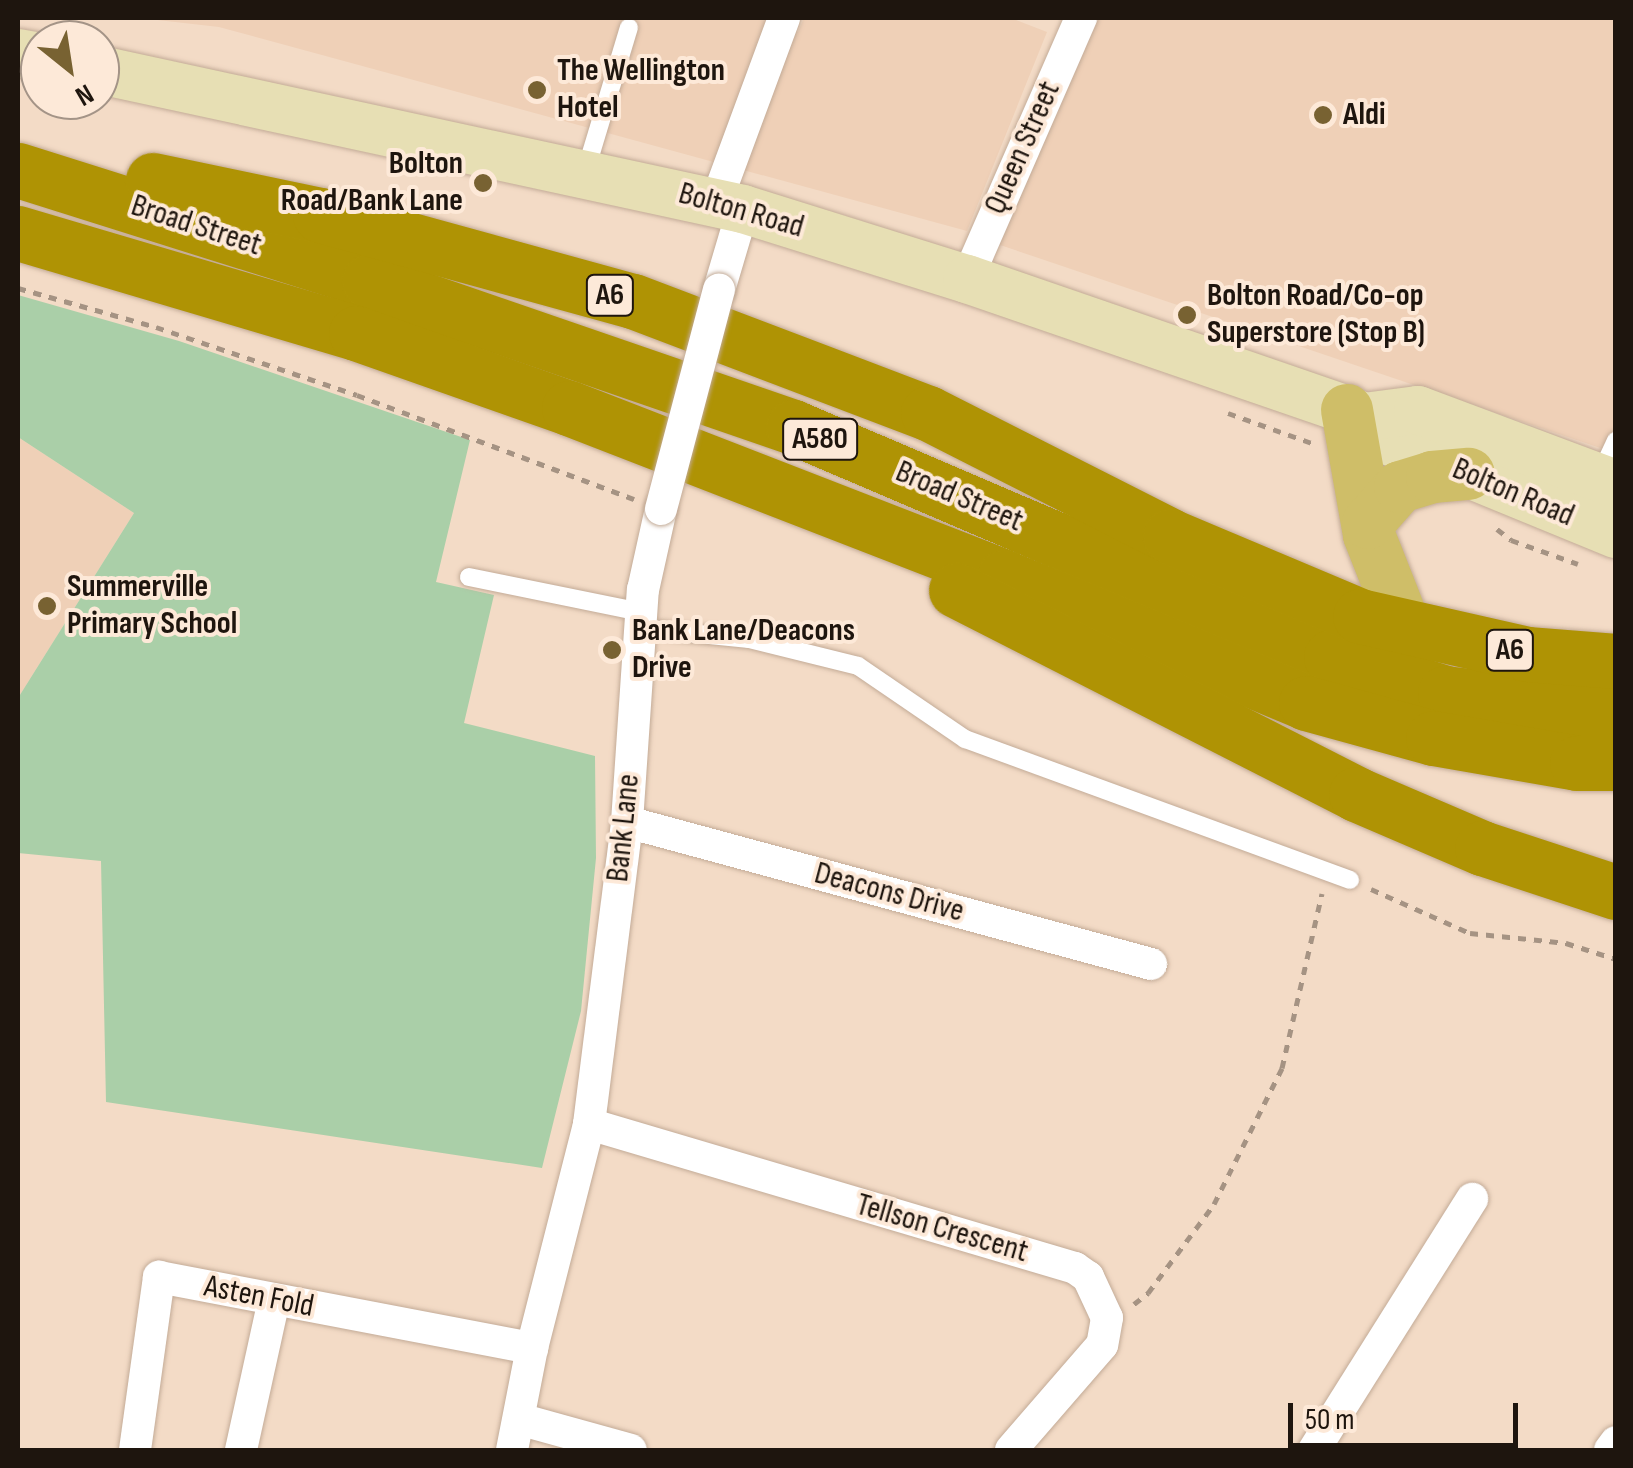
<!DOCTYPE html>
<html>
<head>
<meta charset="utf-8">
<style>
	body { margin:0 }
	#map { position:relative; width:1633px; height:1468px; overflow:hidden; background:#f3dbc6; font-family:"Sofia Sans Condensed",sans-serif }
	div>[style] { position:absolute }
	.built>* { inset:0; background:#efd0b7 }
	.green>* { inset:0; background:#aacfa8 }
	.path>* { height:5px; margin-top:-2.5px; transform-origin:0; background:repeating-linear-gradient(90deg,#a59383 0 8px,transparent 0 16px) }
	.roads { filter:drop-shadow(0 0 2px #c3ab97) drop-shadow(0 0 2px #c3ab97) }
	.lane>* { height:18px; margin:-9px; padding:0 9px; transform-origin:9px; border-radius:9px; background:#fff }
	.street>* { height:32px; margin:-16px; padding:0 16px; transform-origin:16px; border-radius:16px; background:#fff }
	.secondary>* { height:48px; margin:-24px; padding:0 24px; transform-origin:24px; border-radius:24px; background:#e7dfb4 }
	.primary>* { height:52px; margin:-26px; padding:0 26px; transform-origin:26px; border-radius:26px; background:#cfbe68 }
	.highway>* { height:55px; margin:-27.5px; padding:0 27.5px; transform-origin:27.5px; border-radius:27.5px; background:#af9304 }
	.bridges { filter:drop-shadow(0 0 2px #c3ab97) drop-shadow(0 0 2px #c3ab97) }
	.street-bridge>* { height:32px; margin:-16px; padding:0 16px; transform-origin:16px; border-radius:16px; background:#fff }
	.dots>* { width:28px; height:28px; translate:-50% -50%; box-sizing:border-box; border:5px solid #fde9d8; border-radius:50% }
	span { translate:-50% -50%; white-space:nowrap; text-align:center; line-height:1.15; -webkit-text-stroke:8px #fde9d8; paint-order:stroke }
	.shield-label span { padding:2px 8px; background:#fde9d8; border:2px solid; border-radius:8px; -webkit-text-stroke-width:0 }
	.shield-label { font-size:30px; color:#1e150e; font-weight:700 }
	.poi-label { font-size:32px; color:#1e150e; font-weight:700 }
	.left { translate:0 -50%; text-align:left }
	.right { translate:-100% -50%; text-align:right }
	.street-label { font-size:32px; color:#1e150e }
	.frame { position:absolute; inset:0; border:20px solid #1e150e; pointer-events:none }
	.north { position:absolute; left:20px; top:20px; width:100px; height:100px; box-sizing:border-box; background:#fde9d8; border:2px solid #a49487; border-radius:50%; rotate:150deg; font-size:28px; font-weight:700; line-height:40px; text-align:center; color:#1e150e }
	.north::after { content:''; display:block; margin:auto; width:35px; height:45px; background:#786232; clip-path:polygon(50% 0,100% 100%,50% 72%,0 100%) }
	.scale { position:absolute; left:1288px; top:1403px; width:230px; height:45px; box-sizing:border-box; border:5px solid #1e150e; border-top:0; padding-left:12px; font-size:30px; line-height:35px; white-space:nowrap; color:#1e150e; -webkit-text-stroke:8px #fde9d8; paint-order:stroke }
</style>
</head>
<body>
<div id="map">
	<div class="built">
		<i style="clip-path:polygon(140px 18px,756px 18px,798px 32px,804px 18px,1011px 18px,1047px 32px,967px 231px,219px 27px)"></i>
		<i style="clip-path:polygon(1094px 18px,1615px 18px,1615px 453px,994px 243px)"></i>
		<i style="clip-path:polygon(18px 437px,134px 513px,18px 698px)"></i>
	</div>
	<div class="green">
		<i style="clip-path:polygon(18px 295px,179px 341px,470px 440px,436px 582px,494px 595px,464px 723px,595px 756px,596px 858px,581px 1011px,542px 1168px,106px 1102px,101px 861px,18px 853px,18px 698px,134px 513px,18px 437px)"></i>
	</div>
	<div class="path">
		<i style="left:18px;top:288px;width:143px;rotate:15.8deg"></i>
		<i style="left:156px;top:327px;width:212px;rotate:18.7deg"></i>
		<i style="left:357px;top:395px;width:296px;rotate:20.6deg"></i>
		<i style="left:1228px;top:413px;width:89px;rotate:19.7deg"></i>
		<i style="left:1497px;top:529px;width:18px;rotate:38deg"></i>
		<i style="left:1511px;top:540px;width:71px;rotate:19.7deg"></i>
		<i style="left:1371px;top:889px;width:108px;rotate:24deg"></i>
		<i style="left:1470px;top:933px;width:97px;rotate:5.9deg"></i>
		<i style="left:1566px;top:943px;width:52px;rotate:17.7deg"></i>
		<i style="left:1134px;top:1304px;width:18px;rotate:-38deg"></i>
		<i style="left:1148px;top:1293px;width:111px;rotate:-53.4deg"></i>
		<i style="left:1214px;top:1204px;width:152px;rotate:-63.4deg"></i>
		<i style="left:1282px;top:1068px;width:179px;rotate:-77.1deg"></i>
	</div>
	<div class="roads">
		<div class="lane">
			<i style="left:585px;top:173px;width:152px;rotate:-73.2deg"></i>
			<i style="left:1600px;top:475px;width:38px;rotate:-65deg"></i>
			<i style="left:469px;top:577px;width:176px;rotate:11.5deg"></i>
			<i style="left:640px;top:628px;width:110px;rotate:5.8deg"></i>
			<i style="left:749px;top:639px;width:112px;rotate:13.9deg"></i>
			<i style="left:858px;top:666px;width:130px;rotate:34.3deg"></i>
			<i style="left:965px;top:739px;width:410px;rotate:20.1deg"></i>
		</div>
		<div class="street">
			<i style="left:716px;top:202px;width:196px;rotate:-69.7deg"></i>
			<i style="left:967px;top:279px;width:285px;rotate:-66.4deg"></i>
			<i style="left:719px;top:290px;width:84px;rotate:-73.5deg"></i>
			<i style="left:627px;top:822px;width:543px;rotate:15.16deg"></i>
			<i style="left:589px;top:1124px;width:507px;rotate:16.5deg"></i>
			<i style="left:1075px;top:1268px;width:16px;rotate:35deg"></i>
			<i style="left:1088px;top:1277px;width:45px;rotate:65.1deg"></i>
			<i style="left:1107px;top:1318px;width:27px;rotate:100deg"></i>
			<i style="left:1102px;top:1345px;width:139px;rotate:130.9deg"></i>
			<i style="left:519px;top:1419px;width:116px;rotate:15.5deg"></i>
			<i style="left:135px;top:1450px;width:175px;rotate:-82.1deg"></i>
			<i style="left:159px;top:1277px;width:380px;rotate:10.8deg"></i>
			<i style="left:241px;top:1450px;width:154px;rotate:-77.6deg"></i>
			<i style="left:512px;top:1450px;width:104px;rotate:-78.9deg"></i>
			<i style="left:532px;top:1348px;width:231px;rotate:-75.7deg"></i>
			<i style="left:589px;top:1124px;width:304px;rotate:-82.8deg"></i>
			<i style="left:627px;top:822px;width:233px;rotate:-86.1deg"></i>
			<i style="left:643px;top:590px;width:83px;rotate:-77.5deg"></i>
			<i style="left:1314px;top:1450px;width:297px;rotate:-57.8deg"></i>
			<i style="left:1610px;top:1450px;width:10px;rotate:-53deg"></i>
		</div>
		<div class="secondary">
			<i style="left:18px;top:53px;width:22px;rotate:10deg"></i>
			<i style="left:100px;top:70px;width:658px;rotate:12.2deg"></i>
			<i style="left:743px;top:209px;width:235px;rotate:17.4deg"></i>
			<i style="left:967px;top:279px;width:402px;rotate:19deg"></i>
			<i style="left:1347px;top:410px;width:18px;rotate:22deg"></i>
			<i style="left:1364px;top:417px;width:30px;rotate:48deg"></i>
			<i style="left:1384px;top:439px;width:251px;rotate:22.3deg"></i>
			<i style="left:1364px;top:417px;width:54px;rotate:-7.4deg"></i>
			<i style="left:1418px;top:410px;width:211px;rotate:20.5deg"></i>
		</div>
		<div class="primary">
			<i style="left:1347px;top:410px;width:127px;rotate:80deg"></i>
			<i style="left:1369px;top:535px;width:101px;rotate:68.5deg"></i>
			<i style="left:1368px;top:523px;width:48px;rotate:-48.4deg"></i>
			<i style="left:1400px;top:487px;width:34px;rotate:-17deg"></i>
			<i style="left:1432px;top:477px;width:37px;rotate:-5deg"></i>
		</div>
		<div class="highway">
			<i style="left:18px;top:170px;width:368px;rotate:17.5deg"></i>
			<i style="left:369px;top:281px;width:448px;rotate:19deg"></i>
			<i style="left:793px;top:427px;width:585px;rotate:23.15deg"></i>
			<i style="left:1331px;top:657px;width:120px;rotate:17.5deg"></i>
			<i style="left:1445px;top:693px;width:172px;rotate:7deg"></i>
			<i style="left:153px;top:180px;width:171px;rotate:11.8deg"></i>
			<i style="left:320px;top:215px;width:325px;rotate:15.4deg"></i>
			<i style="left:633px;top:301px;width:316px;rotate:20.8deg"></i>
			<i style="left:928px;top:413px;width:271px;rotate:26.9deg"></i>
			<i style="left:1170px;top:536px;width:206px;rotate:22.8deg"></i>
			<i style="left:1360px;top:616px;width:171px;rotate:12.8deg"></i>
			<i style="left:1527px;top:654px;width:89px;rotate:4.5deg"></i>
			<i style="left:18px;top:233px;width:352px;rotate:16.5deg"></i>
			<i style="left:356px;top:333px;width:226px;rotate:19.4deg"></i>
			<i style="left:569px;top:408px;width:467px;rotate:21.2deg"></i>
			<i style="left:1004px;top:577px;width:327px;rotate:22.6deg"></i>
			<i style="left:1306px;top:703px;width:132px;rotate:15.4deg"></i>
			<i style="left:1433px;top:738px;width:146px;rotate:9.8deg"></i>
			<i style="left:1577px;top:763px;width:39px"></i>
			<i style="left:956px;top:590px;width:449px;rotate:27deg"></i>
			<i style="left:1356px;top:794px;width:137px;rotate:23.2deg"></i>
			<i style="left:1482px;top:848px;width:141px;rotate:18.2deg"></i>
		</div>
	</div>
	<div class="bridges">
		<div class="street-bridge">
			<i style="left:661px;top:509px;width:227px;rotate:-75.2deg"></i>
		</div>
	</div>
	<div class="dots">
		<i style="left:537px;top:90px;background:#786232"></i>
		<i style="left:1323px;top:115px;background:#786232"></i>
		<i style="left:483px;top:183px;background:#786232"></i>
		<i style="left:1187px;top:315px;background:#786232"></i>
		<i style="left:47px;top:606px;background:#786232"></i>
		<i style="left:612px;top:650px;background:#786232"></i>
	</div>
	<div class="shield-label">
		<span style="left:610px;top:295px">A6</span>
		<span style="left:820px;top:439px">A580</span>
		<span style="left:1510px;top:650px">A6</span>
	</div>
	<div class="poi-label">
		<span class="left" style="left:557px;top:90px">The Wellington<br>Hotel</span>
		<span class="left" style="left:1343px;top:115px">Aldi</span>
		<span class="right" style="left:463px;top:183px">Bolton<br>Road/Bank Lane</span>
		<span class="left" style="left:1207px;top:315px">Bolton Road/Co-op<br>Superstore (Stop B)</span>
		<span class="left" style="left:67px;top:606px">Summerville<br>Primary School</span>
		<span class="left" style="left:632px;top:650px">Bank Lane/Deacons<br>Drive</span>
	</div>
	<div class="street-label">
		<span style="left:1023px;top:148px;rotate:-66deg">Queen Street</span>
		<span style="left:741px;top:211px;rotate:16deg">Bolton Road</span>
		<span style="left:196px;top:226px;rotate:18deg">Broad Street</span>
		<span style="left:1513px;top:493px;rotate:23deg">Bolton Road</span>
		<span style="left:959px;top:497px;rotate:23deg">Broad Street</span>
		<span style="left:624px;top:828px;rotate:-84deg">Bank Lane</span>
		<span style="left:889px;top:893px;rotate:15deg">Deacons Drive</span>
		<span style="left:942px;top:1229px;rotate:16deg">Tellson Crescent</span>
		<span style="left:259px;top:1297px;rotate:11deg">Asten Fold</span>
	</div>
	<div class="frame"></div>
	<div class="north">N</div>
	<div class="scale">50 m</div>
</div>
</body>
</html>
